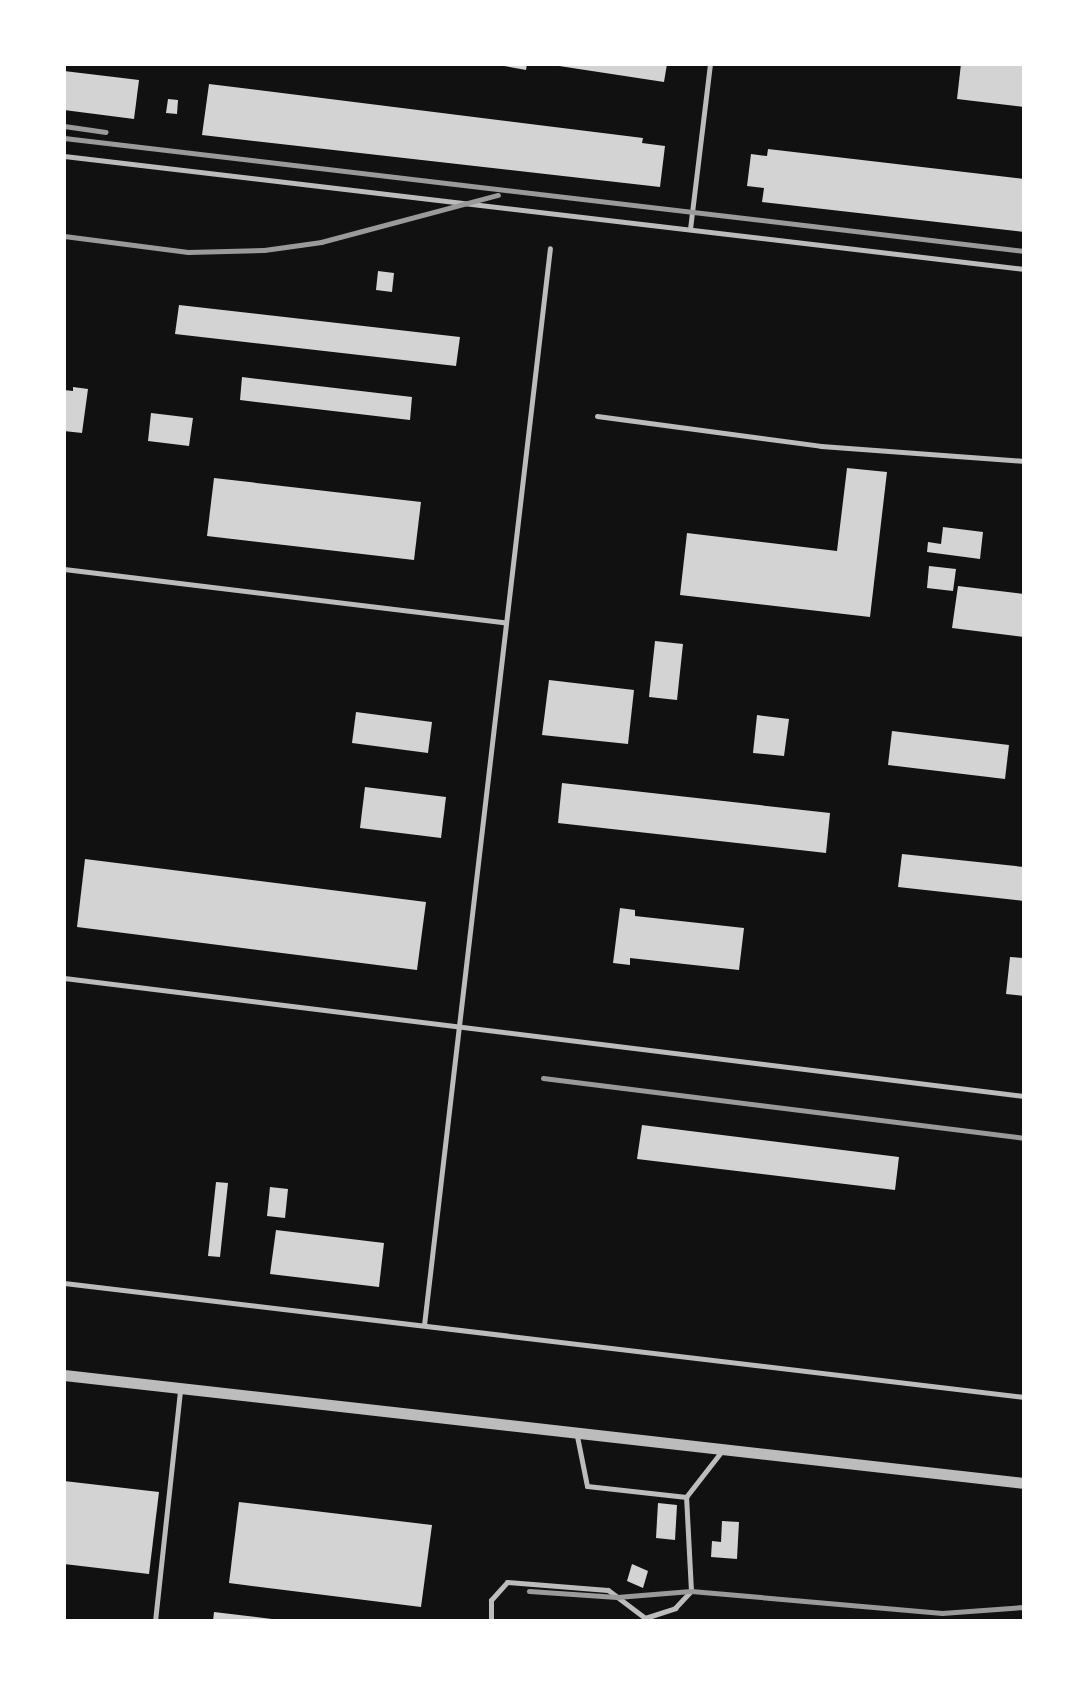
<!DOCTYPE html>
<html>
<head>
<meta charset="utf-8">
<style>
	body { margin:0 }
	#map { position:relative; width:1088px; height:1685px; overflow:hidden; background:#111; font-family:"Noto Sans",sans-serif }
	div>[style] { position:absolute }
	.building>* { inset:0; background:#d3d3d3 }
	.service>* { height:5px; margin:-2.5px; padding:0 2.5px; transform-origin:2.5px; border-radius:2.5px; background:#bcbcbc }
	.tertiary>* { height:11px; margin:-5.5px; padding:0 5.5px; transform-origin:5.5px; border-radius:5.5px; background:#bcbcbc }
	.rail>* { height:5px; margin:-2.5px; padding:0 2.5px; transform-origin:2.5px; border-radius:2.5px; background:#9a9a9a }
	span { translate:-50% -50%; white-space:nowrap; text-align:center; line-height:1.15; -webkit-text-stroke:7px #fff; paint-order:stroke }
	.frame { position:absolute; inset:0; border:66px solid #fff; pointer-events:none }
</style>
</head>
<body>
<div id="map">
	<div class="building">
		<i style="clip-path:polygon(493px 64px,527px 64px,526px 70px)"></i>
		<i style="clip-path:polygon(546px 64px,667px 64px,664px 82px)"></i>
		<i style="clip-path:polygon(961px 64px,1024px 64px,1024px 107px,957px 99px)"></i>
		<i style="clip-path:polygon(64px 71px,139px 80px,134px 119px,64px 110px)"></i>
		<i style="clip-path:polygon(209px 84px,643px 138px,642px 143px,665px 146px,660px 187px,202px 135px)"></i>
		<i style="clip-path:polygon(168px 99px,178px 100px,177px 114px,166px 113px)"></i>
		<i style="clip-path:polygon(768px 149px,1024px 179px,1024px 232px,762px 202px,764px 188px,747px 186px,751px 154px,767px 156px)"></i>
		<i style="clip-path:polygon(378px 271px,394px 273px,392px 292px,376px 290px)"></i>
		<i style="clip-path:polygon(179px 305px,460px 337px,456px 366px,175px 334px)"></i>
		<i style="clip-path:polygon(242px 377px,412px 397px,410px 420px,240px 400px)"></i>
		<i style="clip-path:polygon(73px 387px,88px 389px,82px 433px,64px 431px,64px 390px,73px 391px)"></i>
		<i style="clip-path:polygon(151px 413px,193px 418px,189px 446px,148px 441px)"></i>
		<i style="clip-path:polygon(847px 468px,887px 472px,870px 617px,680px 595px,687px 533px,837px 551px)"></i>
		<i style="clip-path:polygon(214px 478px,421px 502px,414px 560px,207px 536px)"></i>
		<i style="clip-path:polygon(943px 527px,983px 532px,980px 559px,927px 552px,928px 542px,941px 544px)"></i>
		<i style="clip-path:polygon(929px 566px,956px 569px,953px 591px,927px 588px)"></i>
		<i style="clip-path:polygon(958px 586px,1024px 594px,1024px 637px,952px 628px)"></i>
		<i style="clip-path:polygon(655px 641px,683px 644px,677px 700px,649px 697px)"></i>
		<i style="clip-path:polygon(549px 680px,634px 690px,628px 744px,542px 735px)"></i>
		<i style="clip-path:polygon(356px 712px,432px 722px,428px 753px,352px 743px)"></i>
		<i style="clip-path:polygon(757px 715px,789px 719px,784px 756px,753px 753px)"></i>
		<i style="clip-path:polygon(892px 731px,1009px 745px,1005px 779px,888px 765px)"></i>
		<i style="clip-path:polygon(562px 783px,830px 813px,826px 853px,558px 823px)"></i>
		<i style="clip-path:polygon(365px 787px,446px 797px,441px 838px,360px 828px)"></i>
		<i style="clip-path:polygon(902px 854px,1024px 867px,1024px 901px,898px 887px)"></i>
		<i style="clip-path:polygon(85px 859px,426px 902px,417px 970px,77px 927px)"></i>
		<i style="clip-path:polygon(620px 908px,635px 910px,635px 916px,744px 928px,739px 970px,630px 958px,630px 965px,613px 963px)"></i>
		<i style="clip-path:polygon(1010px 957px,1024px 958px,1024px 996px,1006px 994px)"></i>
		<i style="clip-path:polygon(642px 1125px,899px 1157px,895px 1190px,637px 1159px)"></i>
		<i style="clip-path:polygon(216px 1182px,228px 1183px,220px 1257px,208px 1256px)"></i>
		<i style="clip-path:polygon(270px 1187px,288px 1189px,285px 1218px,267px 1216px)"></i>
		<i style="clip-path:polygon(276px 1230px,384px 1243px,379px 1287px,270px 1274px)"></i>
		<i style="clip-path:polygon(64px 1481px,159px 1492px,149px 1574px,64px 1564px)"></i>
		<i style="clip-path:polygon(239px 1502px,432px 1525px,421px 1607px,229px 1583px)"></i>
		<i style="clip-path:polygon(658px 1503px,677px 1505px,675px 1540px,656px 1538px)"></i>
		<i style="clip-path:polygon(722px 1521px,739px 1522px,737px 1559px,711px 1557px,712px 1541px,721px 1542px)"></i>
		<i style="clip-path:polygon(632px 1564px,648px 1571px,643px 1588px,627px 1581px)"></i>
		<i style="clip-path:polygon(214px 1612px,272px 1619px,272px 1621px,213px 1621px)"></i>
	</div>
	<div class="service">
		<i style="left:64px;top:156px;width:967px;rotate:6.71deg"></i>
		<i style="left:690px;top:229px;width:166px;rotate:-83.1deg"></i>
		<i style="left:597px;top:416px;width:226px;rotate:7.6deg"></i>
		<i style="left:821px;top:446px;width:204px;rotate:4.2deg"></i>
		<i style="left:64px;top:569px;width:443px;rotate:6.9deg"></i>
		<i style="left:64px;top:978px;width:967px;rotate:7.01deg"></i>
		<i style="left:64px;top:1283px;width:967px;rotate:6.77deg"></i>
		<i style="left:424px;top:1325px;width:1084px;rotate:-83.33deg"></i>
		<i style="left:577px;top:1436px;width:51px;rotate:78.7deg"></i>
		<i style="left:587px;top:1486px;width:100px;rotate:6.3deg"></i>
		<i style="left:686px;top:1497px;width:57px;rotate:-52.1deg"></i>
		<i style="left:155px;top:1621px;width:232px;rotate:-83.8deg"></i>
		<i style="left:491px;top:1621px;width:21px;rotate:-90deg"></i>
		<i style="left:491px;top:1600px;width:24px;rotate:-48deg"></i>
		<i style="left:507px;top:1582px;width:101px;rotate:4.5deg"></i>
		<i style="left:608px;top:1590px;width:46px;rotate:37.1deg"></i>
		<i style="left:645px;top:1618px;width:32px;rotate:-18deg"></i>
		<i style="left:675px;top:1608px;width:23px;rotate:-47deg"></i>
		<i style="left:691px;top:1591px;width:94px;rotate:-93deg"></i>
	</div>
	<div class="tertiary">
		<i style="left:64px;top:1375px;width:966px;rotate:6.42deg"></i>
	</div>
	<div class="rail">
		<i style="left:64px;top:126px;width:42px;rotate:8.1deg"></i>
		<i style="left:64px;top:138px;width:967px;rotate:6.71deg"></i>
		<i style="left:64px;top:236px;width:125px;rotate:7.4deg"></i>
		<i style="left:188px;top:252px;width:76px;rotate:-1.5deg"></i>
		<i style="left:264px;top:250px;width:58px;rotate:-8deg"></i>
		<i style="left:321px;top:242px;width:183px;rotate:-14.9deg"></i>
		<i style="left:543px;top:1078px;width:485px;rotate:7.1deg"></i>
		<i style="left:529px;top:1591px;width:88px;rotate:3.9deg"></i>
		<i style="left:617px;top:1597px;width:74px;rotate:-4.6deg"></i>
		<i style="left:691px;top:1591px;width:252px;rotate:5deg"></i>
		<i style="left:942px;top:1613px;width:82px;rotate:-4.2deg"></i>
	</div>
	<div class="frame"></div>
</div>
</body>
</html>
